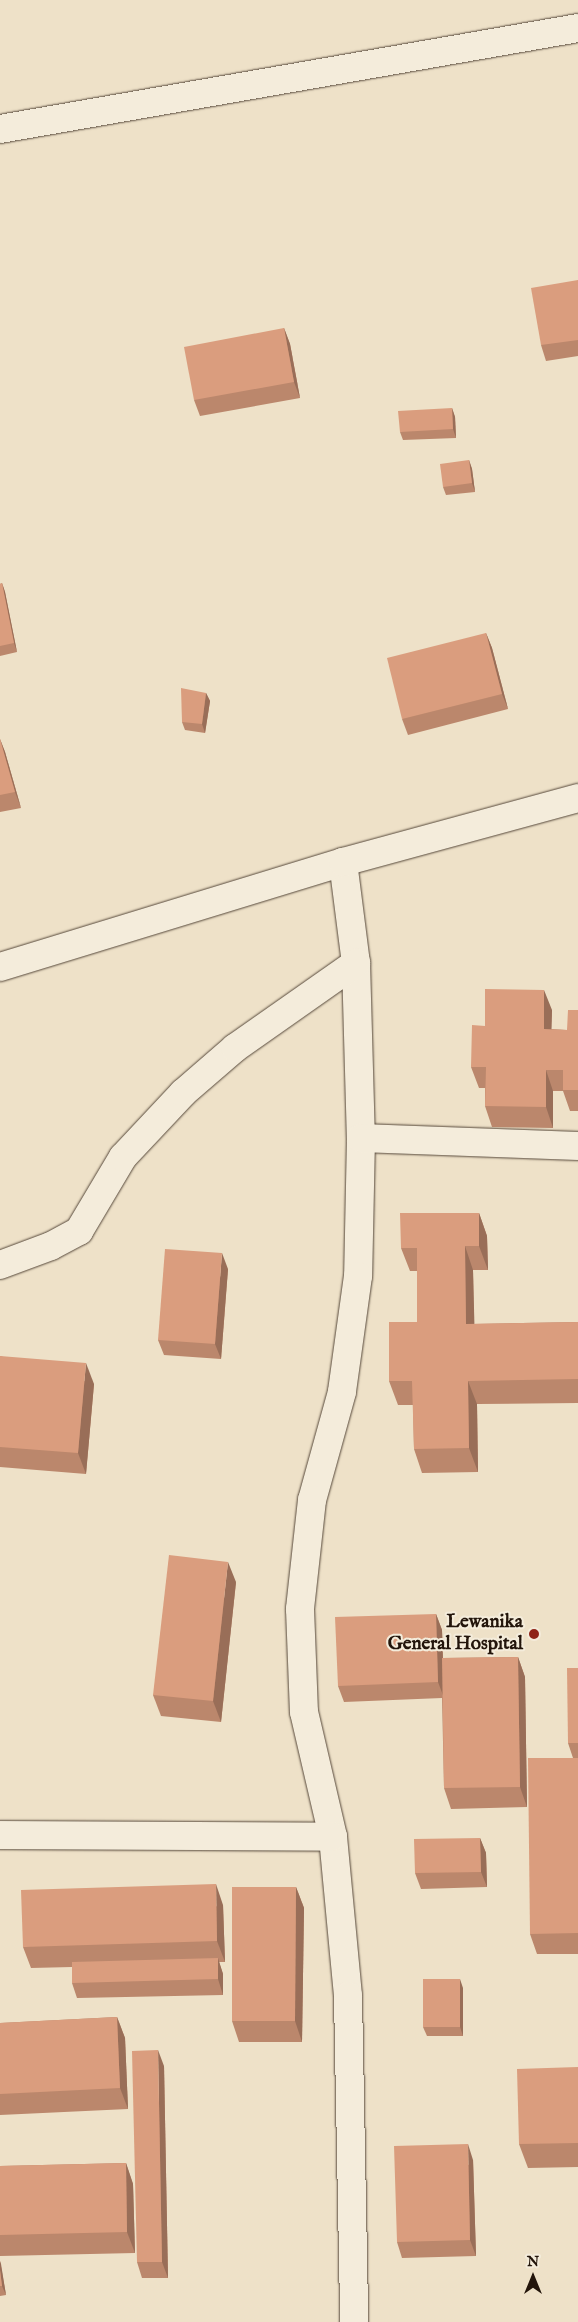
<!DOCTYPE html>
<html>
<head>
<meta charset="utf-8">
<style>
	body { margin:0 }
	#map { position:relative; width:578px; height:2322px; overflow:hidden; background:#eee1c8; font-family:"IM FELL English",serif }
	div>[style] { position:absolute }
	.roads { filter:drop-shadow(0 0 1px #56483a) drop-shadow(0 0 1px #56483a) }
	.minor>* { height:28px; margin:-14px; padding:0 14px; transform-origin:14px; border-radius:14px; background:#f4ecdb }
	.tertiary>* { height:28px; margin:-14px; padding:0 14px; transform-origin:14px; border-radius:14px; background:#f4ecdb }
	.wall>* { inset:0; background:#bb876c }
	.shaded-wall>* { inset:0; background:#996e58 }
	.building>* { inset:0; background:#da9d7e }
	.dots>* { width:14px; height:14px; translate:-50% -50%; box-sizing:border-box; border:2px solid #f4ecdb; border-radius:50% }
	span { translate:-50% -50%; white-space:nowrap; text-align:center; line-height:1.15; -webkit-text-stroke:4px #f4ecdb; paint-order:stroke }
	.poi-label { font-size:19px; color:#23150b; font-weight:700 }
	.right { translate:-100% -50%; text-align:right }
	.north { position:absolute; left:508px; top:2252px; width:50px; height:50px; -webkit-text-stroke:4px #f4ecdb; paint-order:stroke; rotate:0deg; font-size:14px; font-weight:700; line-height:20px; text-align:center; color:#23150b }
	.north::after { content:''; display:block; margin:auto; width:18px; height:22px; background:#23150b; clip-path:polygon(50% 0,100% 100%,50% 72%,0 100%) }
</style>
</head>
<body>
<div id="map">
	<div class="roads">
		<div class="minor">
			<i style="left:343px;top:862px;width:102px;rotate:82.7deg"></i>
			<i style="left:356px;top:963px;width:175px;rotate:88.4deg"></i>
			<i style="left:361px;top:1138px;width:138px;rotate:91.2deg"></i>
			<i style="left:358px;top:1276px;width:117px;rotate:97.9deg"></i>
			<i style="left:342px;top:1392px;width:112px;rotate:105.5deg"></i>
			<i style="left:312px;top:1500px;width:110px;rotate:96.3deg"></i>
			<i style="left:300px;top:1609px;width:103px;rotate:87.8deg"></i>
			<i style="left:304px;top:1712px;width:128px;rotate:76.9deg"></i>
			<i style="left:333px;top:1837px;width:160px;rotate:84.6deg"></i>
			<i style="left:348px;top:1996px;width:326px;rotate:88.9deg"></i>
			<i style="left:361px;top:1138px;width:217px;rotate:2.1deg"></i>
			<i style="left:0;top:1265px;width:54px;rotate:-20.4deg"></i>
			<i style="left:51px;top:1246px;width:32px;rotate:-28deg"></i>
			<i style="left:79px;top:1231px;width:86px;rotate:-59.3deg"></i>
			<i style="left:123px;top:1157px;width:88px;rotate:-46.8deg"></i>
			<i style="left:183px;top:1093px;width:69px;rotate:-40.9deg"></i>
			<i style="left:235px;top:1048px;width:148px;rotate:-35.1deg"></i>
			<i style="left:0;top:1835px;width:333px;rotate:0.3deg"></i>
		</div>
		<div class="tertiary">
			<i style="left:0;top:129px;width:587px;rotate:-9.91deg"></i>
			<i style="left:0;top:967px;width:359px;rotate:-17deg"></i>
			<i style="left:343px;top:862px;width:244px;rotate:-15.2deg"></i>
		</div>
	</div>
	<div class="wall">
		<i style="clip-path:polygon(578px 280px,578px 356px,546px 361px,541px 345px)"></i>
		<i style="clip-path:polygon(284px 328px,290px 344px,300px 398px,200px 416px,194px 400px)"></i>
		<i style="clip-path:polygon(452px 408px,455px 417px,456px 438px,403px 440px,400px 432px)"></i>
		<i style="clip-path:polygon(469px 460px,472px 469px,475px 492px,446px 495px,443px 487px)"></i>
		<i style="clip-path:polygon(2px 583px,5px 592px,17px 652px,0 656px,0 584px)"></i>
		<i style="clip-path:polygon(486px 633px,492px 648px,508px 709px,408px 735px,402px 719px)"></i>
		<i style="clip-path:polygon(206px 693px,210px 701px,205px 733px,185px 730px,182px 722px)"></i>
		<i style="clip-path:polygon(0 739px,5px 752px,21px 808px,0 812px)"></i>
		<i style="clip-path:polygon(552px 1010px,551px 1029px,567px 1030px,578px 1010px,578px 1111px,570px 1111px,563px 1091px,553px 1091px,553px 1128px,492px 1127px,485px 1106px,485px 1088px,479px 1088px,471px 1067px,485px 1026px)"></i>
		<i style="clip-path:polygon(479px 1213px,487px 1236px,488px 1270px,473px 1270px,474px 1324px,578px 1322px,578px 1403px,477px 1404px,478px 1472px,422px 1473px,414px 1449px,413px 1405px,398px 1405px,389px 1381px,417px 1322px,417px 1271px,410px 1271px,401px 1248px)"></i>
		<i style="clip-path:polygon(228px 1269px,221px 1359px,164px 1355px,158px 1340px)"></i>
		<i style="clip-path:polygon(0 1356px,94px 1384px,86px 1474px,0 1467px)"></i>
		<i style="clip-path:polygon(236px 1582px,221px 1722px,161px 1716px,153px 1695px)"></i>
		<i style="clip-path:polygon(436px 1614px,442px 1630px,443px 1658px,518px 1657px,525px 1677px,527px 1807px,451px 1809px,444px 1788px,442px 1698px,344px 1702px,338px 1686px)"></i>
		<i style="clip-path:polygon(578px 1668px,578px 1954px,537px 1954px,530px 1934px,573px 1758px,568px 1743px)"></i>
		<i style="clip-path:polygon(480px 1838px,486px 1853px,487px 1887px,421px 1889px,415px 1873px)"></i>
		<i style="clip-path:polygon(296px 1887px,304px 1908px,302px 2042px,239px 2042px,232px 2021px)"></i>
		<i style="clip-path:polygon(223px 1905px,225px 1962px,219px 1962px,223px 1974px,223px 1995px,77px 1998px,72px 1983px,72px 1967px,31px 1968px,23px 1947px)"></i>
		<i style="clip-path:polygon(463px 1988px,463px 2036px,427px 2036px,423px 2027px)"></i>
		<i style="clip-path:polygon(117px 2017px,125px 2038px,128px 2109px,0 2115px,0 2023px)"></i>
		<i style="clip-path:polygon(164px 2066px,168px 2278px,142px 2278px,137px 2262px)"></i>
		<i style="clip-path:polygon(578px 2067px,578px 2167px,528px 2168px,519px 2144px)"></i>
		<i style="clip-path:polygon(473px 2160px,476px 2256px,402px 2258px,397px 2242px)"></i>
		<i style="clip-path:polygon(126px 2163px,133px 2184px,135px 2253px,0 2256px,0 2166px)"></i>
		<i style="clip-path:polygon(0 2261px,6px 2295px,0 2296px)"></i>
	</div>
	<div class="shaded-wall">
		<i style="clip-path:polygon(284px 328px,290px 344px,300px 398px,294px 382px)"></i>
		<i style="clip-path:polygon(452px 408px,455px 417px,456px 438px,453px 429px)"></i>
		<i style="clip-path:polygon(469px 460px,472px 469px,475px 492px,472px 483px)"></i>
		<i style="clip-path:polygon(2px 583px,5px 592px,17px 652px,14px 643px)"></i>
		<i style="clip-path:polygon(486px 633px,492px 648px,508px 709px,502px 694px)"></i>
		<i style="clip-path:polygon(206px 693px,210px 701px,205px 733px,202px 724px)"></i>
		<i style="clip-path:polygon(0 739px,5px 752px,21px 808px,15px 792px)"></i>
		<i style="clip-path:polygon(544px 990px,552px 1010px,551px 1050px,544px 1029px)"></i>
		<i style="clip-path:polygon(546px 1070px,553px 1091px,553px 1128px,546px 1107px)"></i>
		<i style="clip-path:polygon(479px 1213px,487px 1236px,488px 1270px,479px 1246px)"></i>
		<i style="clip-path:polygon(465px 1246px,473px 1270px,475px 1347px,466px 1324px)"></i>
		<i style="clip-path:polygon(222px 1253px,228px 1269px,221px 1359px,215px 1344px)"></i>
		<i style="clip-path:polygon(86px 1363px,94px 1384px,86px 1474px,78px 1453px)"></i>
		<i style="clip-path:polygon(468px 1381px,477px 1404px,478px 1472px,469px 1448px)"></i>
		<i style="clip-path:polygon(228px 1562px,236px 1582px,221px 1722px,213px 1701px)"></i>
		<i style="clip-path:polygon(436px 1614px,442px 1630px,444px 1698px,438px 1682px)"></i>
		<i style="clip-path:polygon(518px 1657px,525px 1677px,527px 1807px,520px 1787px)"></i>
		<i style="clip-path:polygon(480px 1838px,486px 1853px,487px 1887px,481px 1872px)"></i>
		<i style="clip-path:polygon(216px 1884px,223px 1905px,225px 1962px,217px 1941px)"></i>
		<i style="clip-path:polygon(296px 1887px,304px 1908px,302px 2042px,295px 2021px)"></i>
		<i style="clip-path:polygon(218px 1958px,223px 1974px,223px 1995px,218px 1979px)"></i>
		<i style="clip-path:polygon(460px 1979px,463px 1988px,463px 2036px,460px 2027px)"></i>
		<i style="clip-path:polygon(117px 2017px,125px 2038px,128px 2109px,120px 2088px)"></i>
		<i style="clip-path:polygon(158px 2050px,164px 2066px,168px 2278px,162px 2262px)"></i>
		<i style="clip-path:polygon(468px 2144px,473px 2160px,476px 2256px,470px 2240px)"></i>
		<i style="clip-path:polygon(126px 2163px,133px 2184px,135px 2253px,127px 2232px)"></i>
		<i style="clip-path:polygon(0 2261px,1px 2264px,6px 2295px,2px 2286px,0 2270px)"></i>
	</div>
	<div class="building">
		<i style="clip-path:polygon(578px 280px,578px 340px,541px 345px,531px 288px)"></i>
		<i style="clip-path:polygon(284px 328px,294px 382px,194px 400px,184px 347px)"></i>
		<i style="clip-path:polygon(452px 408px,453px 429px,400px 432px,398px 411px)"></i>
		<i style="clip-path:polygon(469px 460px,472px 483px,443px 487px,440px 464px)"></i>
		<i style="clip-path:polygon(2px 583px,14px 643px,0 646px,0 584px)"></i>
		<i style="clip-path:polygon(486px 633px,502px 694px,402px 719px,387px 658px)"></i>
		<i style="clip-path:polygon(181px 688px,206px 693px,202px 724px,182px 722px)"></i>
		<i style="clip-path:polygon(0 739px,15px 792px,0 795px)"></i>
		<i style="clip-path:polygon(485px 989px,544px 990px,544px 1029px,567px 1030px,568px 1010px,578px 1010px,578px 1090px,563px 1090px,563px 1070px,546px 1070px,546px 1107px,485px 1106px,486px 1067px,471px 1067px,472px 1025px,485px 1026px)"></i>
		<i style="clip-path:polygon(400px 1213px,479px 1213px,479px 1246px,465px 1246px,466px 1324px,578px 1322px,578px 1379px,468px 1381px,469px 1448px,414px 1449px,412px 1381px,389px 1381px,389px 1322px,417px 1322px,417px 1248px,401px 1248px)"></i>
		<i style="clip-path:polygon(165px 1249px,222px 1253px,215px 1344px,158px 1340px)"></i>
		<i style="clip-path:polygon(0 1356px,86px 1363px,78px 1453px,0 1447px)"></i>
		<i style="clip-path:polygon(169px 1555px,228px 1562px,213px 1701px,153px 1695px)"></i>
		<i style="clip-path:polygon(436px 1614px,438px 1682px,338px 1686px,335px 1617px)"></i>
		<i style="clip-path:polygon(518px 1657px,520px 1787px,444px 1788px,442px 1658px)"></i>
		<i style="clip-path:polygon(567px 1668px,578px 1668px,578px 1743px,568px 1743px)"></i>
		<i style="clip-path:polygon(528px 1758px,578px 1758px,578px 1933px,530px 1934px)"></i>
		<i style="clip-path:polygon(480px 1838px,481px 1872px,415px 1873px,414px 1839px)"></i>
		<i style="clip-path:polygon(216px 1884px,217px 1941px,23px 1947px,21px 1890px)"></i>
		<i style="clip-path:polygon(232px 1887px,296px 1887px,295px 2021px,232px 2021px)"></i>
		<i style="clip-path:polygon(218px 1958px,218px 1979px,72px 1983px,72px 1962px)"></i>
		<i style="clip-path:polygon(423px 1979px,460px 1979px,460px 2027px,423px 2027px)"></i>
		<i style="clip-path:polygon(117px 2017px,120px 2088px,0 2094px,0 2023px)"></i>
		<i style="clip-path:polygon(158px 2050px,162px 2262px,137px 2262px,132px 2051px)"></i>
		<i style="clip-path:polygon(578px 2067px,578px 2143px,519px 2144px,517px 2069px)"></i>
		<i style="clip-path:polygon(468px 2144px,470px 2240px,397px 2242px,394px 2146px)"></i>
		<i style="clip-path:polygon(126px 2163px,127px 2232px,0 2235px,0 2166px)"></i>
		<i style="clip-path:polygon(0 2270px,2px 2286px,0 2286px)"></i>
	</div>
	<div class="dots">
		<i style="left:534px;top:1634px;background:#8f2418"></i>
	</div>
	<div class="poi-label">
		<span class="right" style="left:523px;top:1634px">Lewanika<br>General Hospital</span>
	</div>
	<div class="north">N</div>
</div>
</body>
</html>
